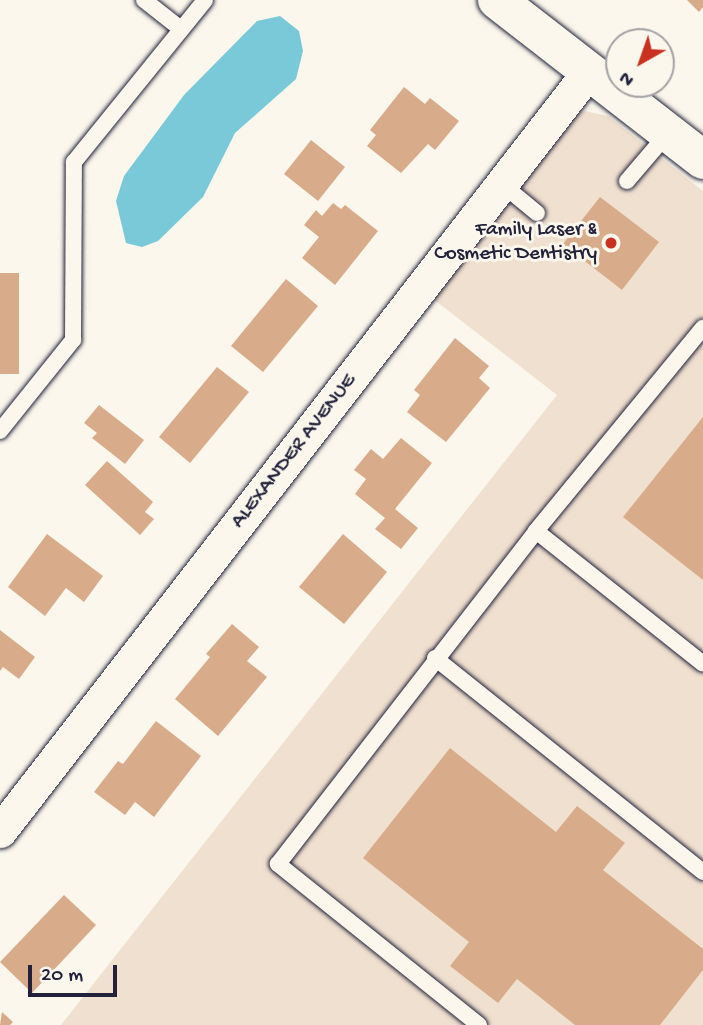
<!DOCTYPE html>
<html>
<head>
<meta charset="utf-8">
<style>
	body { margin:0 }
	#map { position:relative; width:703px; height:1025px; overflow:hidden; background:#fbf7ec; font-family:"Gochi Hand",sans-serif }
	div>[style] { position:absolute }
	.built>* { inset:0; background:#f0e0cf }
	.water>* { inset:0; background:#7ac9d8 }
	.building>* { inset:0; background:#d8ac8a }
	.roads { filter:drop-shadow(0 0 2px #22223b) drop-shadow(0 0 2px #22223b) }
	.lane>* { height:16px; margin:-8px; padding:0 8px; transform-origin:8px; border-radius:8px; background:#fbf7ec }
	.street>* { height:33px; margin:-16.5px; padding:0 16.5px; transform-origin:16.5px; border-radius:16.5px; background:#fbf7ec }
	.secondary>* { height:38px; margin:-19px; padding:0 19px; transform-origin:19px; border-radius:19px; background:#fbf7ec }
	.dots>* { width:19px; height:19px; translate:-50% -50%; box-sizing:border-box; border:4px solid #fbf7ec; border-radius:50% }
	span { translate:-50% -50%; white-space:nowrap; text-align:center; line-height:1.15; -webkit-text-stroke:6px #fbf7ec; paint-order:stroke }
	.poi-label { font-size:21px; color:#22223b }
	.right { translate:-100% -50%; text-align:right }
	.street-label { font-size:21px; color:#22223b }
	.north { position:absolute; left:605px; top:28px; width:70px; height:70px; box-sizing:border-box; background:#fbf7ec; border:2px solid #a4a2a5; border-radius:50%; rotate:220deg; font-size:19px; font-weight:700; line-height:28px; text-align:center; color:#22223b }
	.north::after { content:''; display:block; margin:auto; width:24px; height:32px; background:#c8321e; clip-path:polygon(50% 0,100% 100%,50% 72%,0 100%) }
	.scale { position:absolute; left:28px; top:965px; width:89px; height:32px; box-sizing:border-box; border:4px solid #22223b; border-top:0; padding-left:9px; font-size:21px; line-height:24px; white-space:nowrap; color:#22223b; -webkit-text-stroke:5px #fbf7ec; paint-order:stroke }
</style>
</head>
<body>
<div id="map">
	<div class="built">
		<i style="clip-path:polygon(585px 111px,608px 116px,703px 191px,703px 1025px,61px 1025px,557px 395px,428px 295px,569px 116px)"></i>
	</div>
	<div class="water">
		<i style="clip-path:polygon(280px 16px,299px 31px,303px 51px,296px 79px,235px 133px,203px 197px,158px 241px,142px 247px,126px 243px,116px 201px,124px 176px,184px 95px,257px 21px)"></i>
	</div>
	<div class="building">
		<i style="clip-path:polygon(687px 0,703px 0,703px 7px,699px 12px)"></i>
		<i style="clip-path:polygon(404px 87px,425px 104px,430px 98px,459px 121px,435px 150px,428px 144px,401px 173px,367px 146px,376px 135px,370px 130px)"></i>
		<i style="clip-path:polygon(311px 140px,345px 167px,318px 201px,284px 174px)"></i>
		<i style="clip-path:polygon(600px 197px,659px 242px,622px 290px,563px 244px)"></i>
		<i style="clip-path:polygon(333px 203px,341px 209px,345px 205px,378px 231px,335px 285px,302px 258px,319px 237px,304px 225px,316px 210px,322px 216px)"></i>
		<i style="clip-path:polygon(0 273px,19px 273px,19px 374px,0 374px)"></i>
		<i style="clip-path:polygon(286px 279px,318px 306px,263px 372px,231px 346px)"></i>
		<i style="clip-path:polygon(455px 338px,489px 366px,479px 378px,490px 388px,446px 442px,407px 412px,420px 395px,414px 390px)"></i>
		<i style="clip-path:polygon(217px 367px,249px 392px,190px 463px,159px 437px)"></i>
		<i style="clip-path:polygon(99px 405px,144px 440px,125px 464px,92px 438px,97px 433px,84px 423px)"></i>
		<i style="clip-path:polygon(703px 417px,703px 580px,623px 517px)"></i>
		<i style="clip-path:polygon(401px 438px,432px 463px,395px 509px,418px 528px,401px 549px,375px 529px,385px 518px,355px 494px,366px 479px,354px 470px,371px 449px,383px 459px)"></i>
		<i style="clip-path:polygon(107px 461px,153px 502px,145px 512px,154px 519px,140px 535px,85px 485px)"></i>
		<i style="clip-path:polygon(47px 534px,103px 576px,84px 602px,66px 588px,45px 616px,8px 587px)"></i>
		<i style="clip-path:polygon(343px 534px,387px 572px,344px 624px,299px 587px)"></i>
		<i style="clip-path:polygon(232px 624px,259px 647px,247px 661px,267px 677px,218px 736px,175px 699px,210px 657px,206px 654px)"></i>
		<i style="clip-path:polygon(0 630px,35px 657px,19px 679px,3px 667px,0 671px)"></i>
		<i style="clip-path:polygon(156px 721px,201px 756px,154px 817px,135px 802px,125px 815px,94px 792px,118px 761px,123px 764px)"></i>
		<i style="clip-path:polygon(450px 748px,556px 832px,577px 806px,625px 843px,603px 870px,703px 949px,703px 970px,660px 1025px,575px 1025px,517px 979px,498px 1003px,450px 966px,469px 942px,363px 858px)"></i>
		<i style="clip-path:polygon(64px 895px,96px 925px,32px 993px,0 962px)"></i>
		<i style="clip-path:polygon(2px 1012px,13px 1022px,10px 1025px,0 1025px)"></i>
	</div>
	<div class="roads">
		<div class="lane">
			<i style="left:144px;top:0;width:47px;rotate:38.1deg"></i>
			<i style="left:627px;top:181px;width:63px;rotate:-49.5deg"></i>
			<i style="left:503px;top:185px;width:44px;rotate:39.5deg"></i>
			<i style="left:0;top:431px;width:117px;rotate:-51.3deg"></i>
			<i style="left:73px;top:340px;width:178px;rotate:-89.7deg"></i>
			<i style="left:74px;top:162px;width:208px;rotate:-51deg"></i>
			<i style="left:536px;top:531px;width:213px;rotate:38.5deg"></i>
			<i style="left:435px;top:658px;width:343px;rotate:38.6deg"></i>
			<i style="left:479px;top:1025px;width:258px;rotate:-141.3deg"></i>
			<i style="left:278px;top:864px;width:421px;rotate:-52.2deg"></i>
			<i style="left:536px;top:531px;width:263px;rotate:-50.6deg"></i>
		</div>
		<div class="street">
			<i style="left:0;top:831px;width:962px;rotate:-52.22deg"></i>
		</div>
		<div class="secondary">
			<i style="left:497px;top:0;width:261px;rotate:37.8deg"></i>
		</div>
	</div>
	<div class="dots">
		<i style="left:611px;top:243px;background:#c8321e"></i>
	</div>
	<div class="poi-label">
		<span class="right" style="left:597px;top:243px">Family Laser &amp;<br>Cosmetic Dentistry</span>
	</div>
	<div class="street-label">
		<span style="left:295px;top:452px;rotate:-52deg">ALEXANDER AVENUE</span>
	</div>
	<div class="north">N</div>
	<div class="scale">20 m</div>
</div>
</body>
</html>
